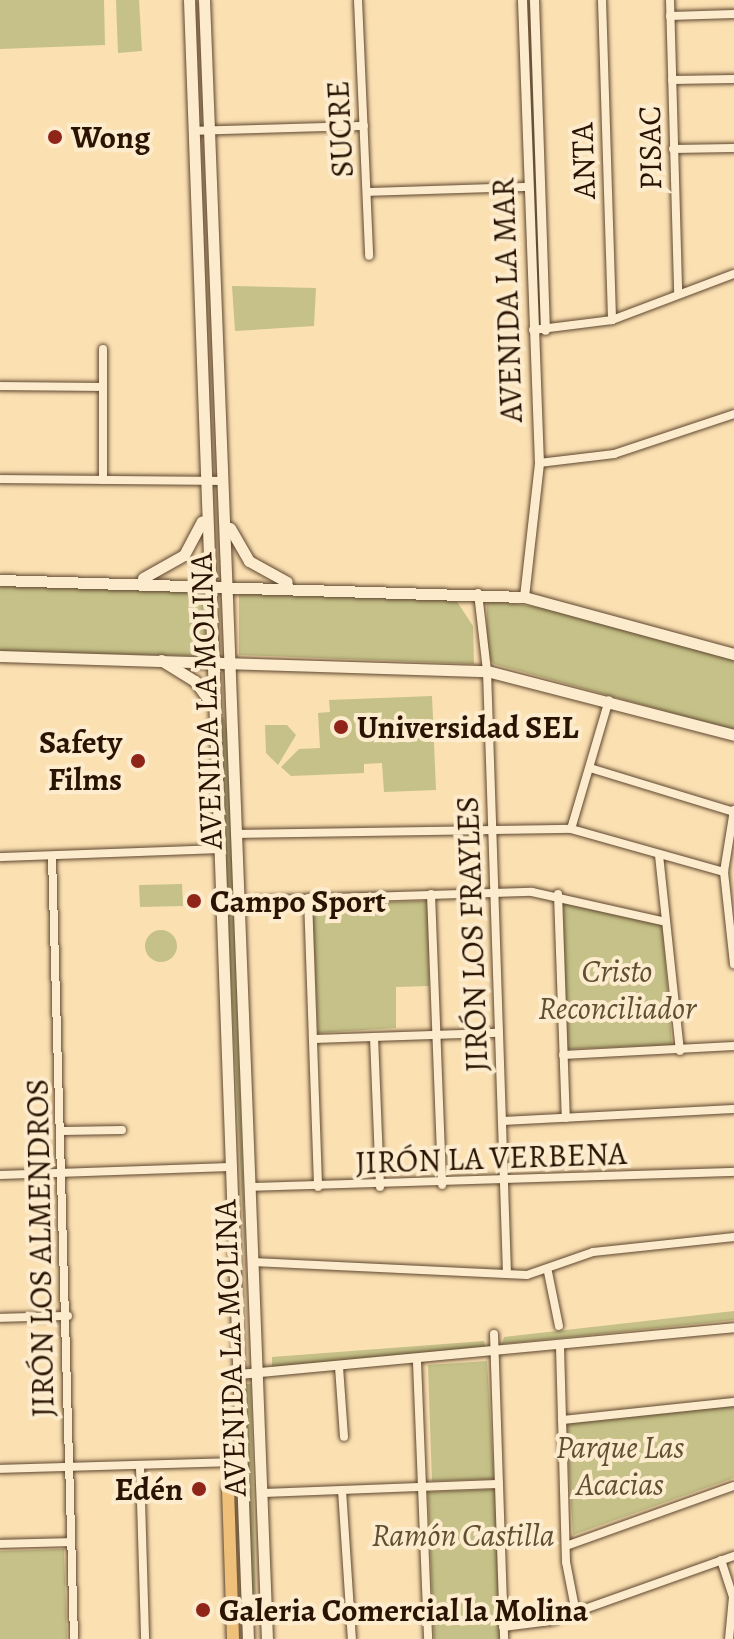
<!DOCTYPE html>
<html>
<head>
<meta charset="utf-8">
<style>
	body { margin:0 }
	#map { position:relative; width:734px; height:1639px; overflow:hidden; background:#fbe0b2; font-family:Alegreya,serif }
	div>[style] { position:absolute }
	.green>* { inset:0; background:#c5c188 }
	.round { border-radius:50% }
	.roads { filter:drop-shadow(0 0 2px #5e462e) drop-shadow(0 0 2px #5e462e) }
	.minor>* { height:8px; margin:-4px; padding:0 4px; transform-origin:4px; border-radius:4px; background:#fcebcd }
	.tertiary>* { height:9px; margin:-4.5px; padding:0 4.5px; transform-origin:4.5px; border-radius:4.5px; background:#fcebcd }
	.secondary>* { height:11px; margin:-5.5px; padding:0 5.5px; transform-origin:5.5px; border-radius:5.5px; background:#fcebcd }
	.primary>* { height:12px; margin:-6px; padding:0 6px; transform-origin:6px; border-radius:6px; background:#eec079 }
	.dots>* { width:22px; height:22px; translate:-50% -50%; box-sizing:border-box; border:4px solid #fcebcd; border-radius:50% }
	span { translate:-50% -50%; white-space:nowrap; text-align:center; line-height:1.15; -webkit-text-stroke:8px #fcebcd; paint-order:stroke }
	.street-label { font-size:32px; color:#2a1302 }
	.poi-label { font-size:32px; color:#2a1302; font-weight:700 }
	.left { translate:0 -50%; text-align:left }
	.right { translate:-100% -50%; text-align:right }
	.park-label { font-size:32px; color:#605031; font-style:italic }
</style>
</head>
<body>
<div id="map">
	<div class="green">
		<i style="clip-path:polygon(0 0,104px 0,105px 45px,0 49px)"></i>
		<i style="clip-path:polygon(116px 0,139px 0,142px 51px,118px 53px)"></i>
		<i style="clip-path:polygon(232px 286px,316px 288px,314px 326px,235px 331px)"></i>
		<i style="clip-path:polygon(0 586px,203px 588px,206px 656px,0 652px)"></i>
		<i style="clip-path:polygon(239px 591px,454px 597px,473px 626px,474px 664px,239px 655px)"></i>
		<i style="clip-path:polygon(487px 600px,551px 609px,734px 660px,734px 730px,494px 664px,487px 656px)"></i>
		<i style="clip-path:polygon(432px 696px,436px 790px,384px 792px,382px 763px,364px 764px,364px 773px,291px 776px,281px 767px,299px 749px,320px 748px,318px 713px,330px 712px,329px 700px)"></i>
		<i style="clip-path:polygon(224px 717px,228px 736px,247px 1297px,218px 724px)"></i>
		<i style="clip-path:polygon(265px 725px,287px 725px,296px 735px,278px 765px,266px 753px)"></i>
		<i style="clip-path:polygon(182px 884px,183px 906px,140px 907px,139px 885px)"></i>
		<i style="clip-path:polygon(563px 899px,662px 921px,672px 1045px,567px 1049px)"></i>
		<i style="clip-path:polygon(428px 901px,429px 986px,396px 987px,396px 1028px,318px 1033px,312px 904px)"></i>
		<i class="round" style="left:145px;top:930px;width:32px;height:32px"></i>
		<i style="clip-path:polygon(734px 1311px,734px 1320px,502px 1344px,504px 1337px)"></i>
		<i style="clip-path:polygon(484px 1341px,486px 1350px,272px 1367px,272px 1357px)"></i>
		<i style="clip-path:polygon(487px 1361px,494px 1479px,432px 1481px,428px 1365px)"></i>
		<i style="clip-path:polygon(245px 1384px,251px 1384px,256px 1603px,250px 1602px)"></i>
		<i style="clip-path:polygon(734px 1406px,734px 1478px,573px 1535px,566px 1423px)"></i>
		<i style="clip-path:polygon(495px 1489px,500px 1639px,434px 1639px,428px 1492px)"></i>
		<i style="clip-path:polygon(64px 1549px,67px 1639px,0 1639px,0 1551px)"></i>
	</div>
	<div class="roads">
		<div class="minor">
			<i style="left:358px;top:0;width:256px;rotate:87.5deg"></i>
			<i style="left:602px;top:0;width:320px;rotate:88.2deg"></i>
			<i style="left:670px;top:0;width:294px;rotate:88.4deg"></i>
			<i style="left:670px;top:16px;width:64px;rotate:-1.8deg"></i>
			<i style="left:672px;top:80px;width:62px;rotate:-0.9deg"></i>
			<i style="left:193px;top:131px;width:171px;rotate:-1.7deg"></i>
			<i style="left:673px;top:149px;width:61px;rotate:-0.9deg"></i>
			<i style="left:367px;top:192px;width:161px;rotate:-1.8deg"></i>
			<i style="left:533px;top:330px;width:80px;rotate:-7.2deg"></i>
			<i style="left:612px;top:320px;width:130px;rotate:-20.7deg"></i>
			<i style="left:103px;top:349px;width:131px;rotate:90deg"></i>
			<i style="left:0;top:386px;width:103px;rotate:0.6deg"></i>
			<i style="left:539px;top:463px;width:76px;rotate:-6.8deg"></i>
			<i style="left:614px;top:454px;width:126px;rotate:-18.4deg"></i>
			<i style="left:0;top:479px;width:224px;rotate:0.5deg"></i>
			<i style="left:478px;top:593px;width:79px;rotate:83.4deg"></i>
			<i style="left:487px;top:671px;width:603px;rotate:88.1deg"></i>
			<i style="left:590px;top:768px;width:151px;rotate:17deg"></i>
			<i style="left:734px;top:810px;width:63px;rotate:99.2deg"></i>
			<i style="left:724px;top:872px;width:93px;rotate:83.8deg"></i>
			<i style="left:571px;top:829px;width:134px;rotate:-73.6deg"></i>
			<i style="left:237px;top:834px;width:334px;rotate:-0.9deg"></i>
			<i style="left:571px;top:829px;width:159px;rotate:15.7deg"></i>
			<i style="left:659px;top:855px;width:197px;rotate:83.9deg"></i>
			<i style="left:52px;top:856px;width:783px;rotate:88.39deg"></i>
			<i style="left:0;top:857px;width:217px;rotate:-2.1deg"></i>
			<i style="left:431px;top:894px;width:291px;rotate:87.8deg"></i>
			<i style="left:558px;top:894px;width:224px;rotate:88deg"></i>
			<i style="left:308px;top:898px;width:289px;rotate:88deg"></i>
			<i style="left:240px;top:901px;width:292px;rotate:-1.8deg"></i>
			<i style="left:532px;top:892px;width:137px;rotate:12.6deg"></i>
			<i style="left:374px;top:1037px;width:150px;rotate:87.7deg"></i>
			<i style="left:314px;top:1039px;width:185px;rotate:-1.9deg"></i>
			<i style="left:563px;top:1055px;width:171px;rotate:-3deg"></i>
			<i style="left:502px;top:1121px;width:232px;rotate:-3deg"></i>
			<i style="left:62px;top:1131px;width:60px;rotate:-1deg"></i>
			<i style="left:0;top:1175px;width:230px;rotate:-2deg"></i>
			<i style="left:250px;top:1187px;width:484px;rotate:-1.8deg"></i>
			<i style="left:253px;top:1262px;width:274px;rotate:2.7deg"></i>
			<i style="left:527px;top:1275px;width:70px;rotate:-19.2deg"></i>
			<i style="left:593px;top:1252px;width:142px;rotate:-6.1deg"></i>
			<i style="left:548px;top:1272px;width:55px;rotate:78.5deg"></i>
			<i style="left:0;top:1318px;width:68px;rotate:-1.7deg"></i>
			<i style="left:494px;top:1334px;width:305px;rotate:88.1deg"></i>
			<i style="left:560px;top:1347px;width:215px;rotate:88.4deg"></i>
			<i style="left:566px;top:1562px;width:52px;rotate:78.9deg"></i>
			<i style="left:417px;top:1362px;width:277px;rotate:87.7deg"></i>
			<i style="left:339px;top:1367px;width:70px;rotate:85.9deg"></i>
			<i style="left:562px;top:1420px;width:173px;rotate:-6deg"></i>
			<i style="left:140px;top:1467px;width:172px;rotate:88.3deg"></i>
			<i style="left:0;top:1469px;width:240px;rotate:-1.7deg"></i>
			<i style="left:342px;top:1490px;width:149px;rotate:86.2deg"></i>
			<i style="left:261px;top:1493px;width:238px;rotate:-2.2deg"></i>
			<i style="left:0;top:1544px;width:70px;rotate:-1.6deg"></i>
			<i style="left:566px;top:1546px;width:178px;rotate:-19.7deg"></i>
			<i style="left:721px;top:1560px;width:39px;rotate:72deg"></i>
			<i style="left:733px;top:1597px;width:42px;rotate:95.4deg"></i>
			<i style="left:503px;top:1627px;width:48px;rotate:-7.1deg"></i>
			<i style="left:551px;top:1621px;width:194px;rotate:-19.6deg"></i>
		</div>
		<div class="tertiary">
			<i style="left:522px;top:0;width:463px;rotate:87.9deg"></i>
			<i style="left:539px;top:463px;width:135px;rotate:96.4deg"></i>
			<i style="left:534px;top:0;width:330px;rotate:88.1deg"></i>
			<i style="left:238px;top:1374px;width:498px;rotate:-5.4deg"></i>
		</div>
		<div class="secondary">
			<i style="left:189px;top:0;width:1640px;rotate:87.94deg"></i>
			<i style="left:204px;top:0;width:1640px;rotate:87.8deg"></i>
			<i style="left:230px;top:528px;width:38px;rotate:60deg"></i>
			<i style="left:249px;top:561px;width:43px;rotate:28.9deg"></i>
			<i style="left:143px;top:578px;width:47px;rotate:-29.3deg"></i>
			<i style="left:184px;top:555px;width:38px;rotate:-62deg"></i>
			<i style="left:0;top:580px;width:524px;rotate:1.86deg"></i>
			<i style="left:524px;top:597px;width:218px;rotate:15.2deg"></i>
			<i style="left:0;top:656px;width:487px;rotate:1.8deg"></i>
			<i style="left:487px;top:671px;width:255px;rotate:14.5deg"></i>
			<i style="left:161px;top:660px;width:40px;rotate:32deg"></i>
			<i style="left:195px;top:681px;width:27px;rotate:54deg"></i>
		</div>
		<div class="primary">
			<i style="left:233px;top:1639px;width:152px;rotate:-91.9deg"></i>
			<i style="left:228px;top:1487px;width:21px;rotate:-53deg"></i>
		</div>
	</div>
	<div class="dots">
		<i style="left:55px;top:137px;background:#8f2418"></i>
		<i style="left:341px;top:727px;background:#8f2418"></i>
		<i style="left:138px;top:761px;background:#8f2418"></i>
		<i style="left:194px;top:901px;background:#8f2418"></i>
		<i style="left:199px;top:1489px;background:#8f2418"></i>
		<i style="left:203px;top:1610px;background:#8f2418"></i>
	</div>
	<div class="street-label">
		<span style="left:340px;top:129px;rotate:-93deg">SUCRE</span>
		<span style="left:650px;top:148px;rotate:-91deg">PISAC</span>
		<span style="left:583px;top:161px;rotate:-92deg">ANTA</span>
		<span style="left:507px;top:300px;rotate:-92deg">AVENIDA LA MAR</span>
		<span style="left:206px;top:701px;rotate:-92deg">AVENIDA LA MOLINA</span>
		<span style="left:472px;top:934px;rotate:-92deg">JIRÓN LOS FRAYLES</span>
		<span style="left:491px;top:1158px;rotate:-2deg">JIRÓN LA VERBENA</span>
		<span style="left:40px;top:1248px;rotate:-91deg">JIRÓN LOS ALMENDROS</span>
		<span style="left:230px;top:1348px;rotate:-92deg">AVENIDA LA MOLINA</span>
	</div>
	<div class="poi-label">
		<span class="left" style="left:71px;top:137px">Wong</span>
		<span class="left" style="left:357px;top:727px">Universidad SEL</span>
		<span class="right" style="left:122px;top:761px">Safety<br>Films</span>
		<span class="left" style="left:210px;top:901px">Campo Sport</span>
		<span class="right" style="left:183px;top:1489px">Edén</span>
		<span class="left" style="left:219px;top:1610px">Galeria Comercial la Molina</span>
	</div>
	<div class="park-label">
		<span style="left:617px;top:990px">Cristo<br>Reconciliador</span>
		<span style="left:620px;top:1466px">Parque Las<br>Acacias</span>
		<span style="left:463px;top:1535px">Ramón Castilla</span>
	</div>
</div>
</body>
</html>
